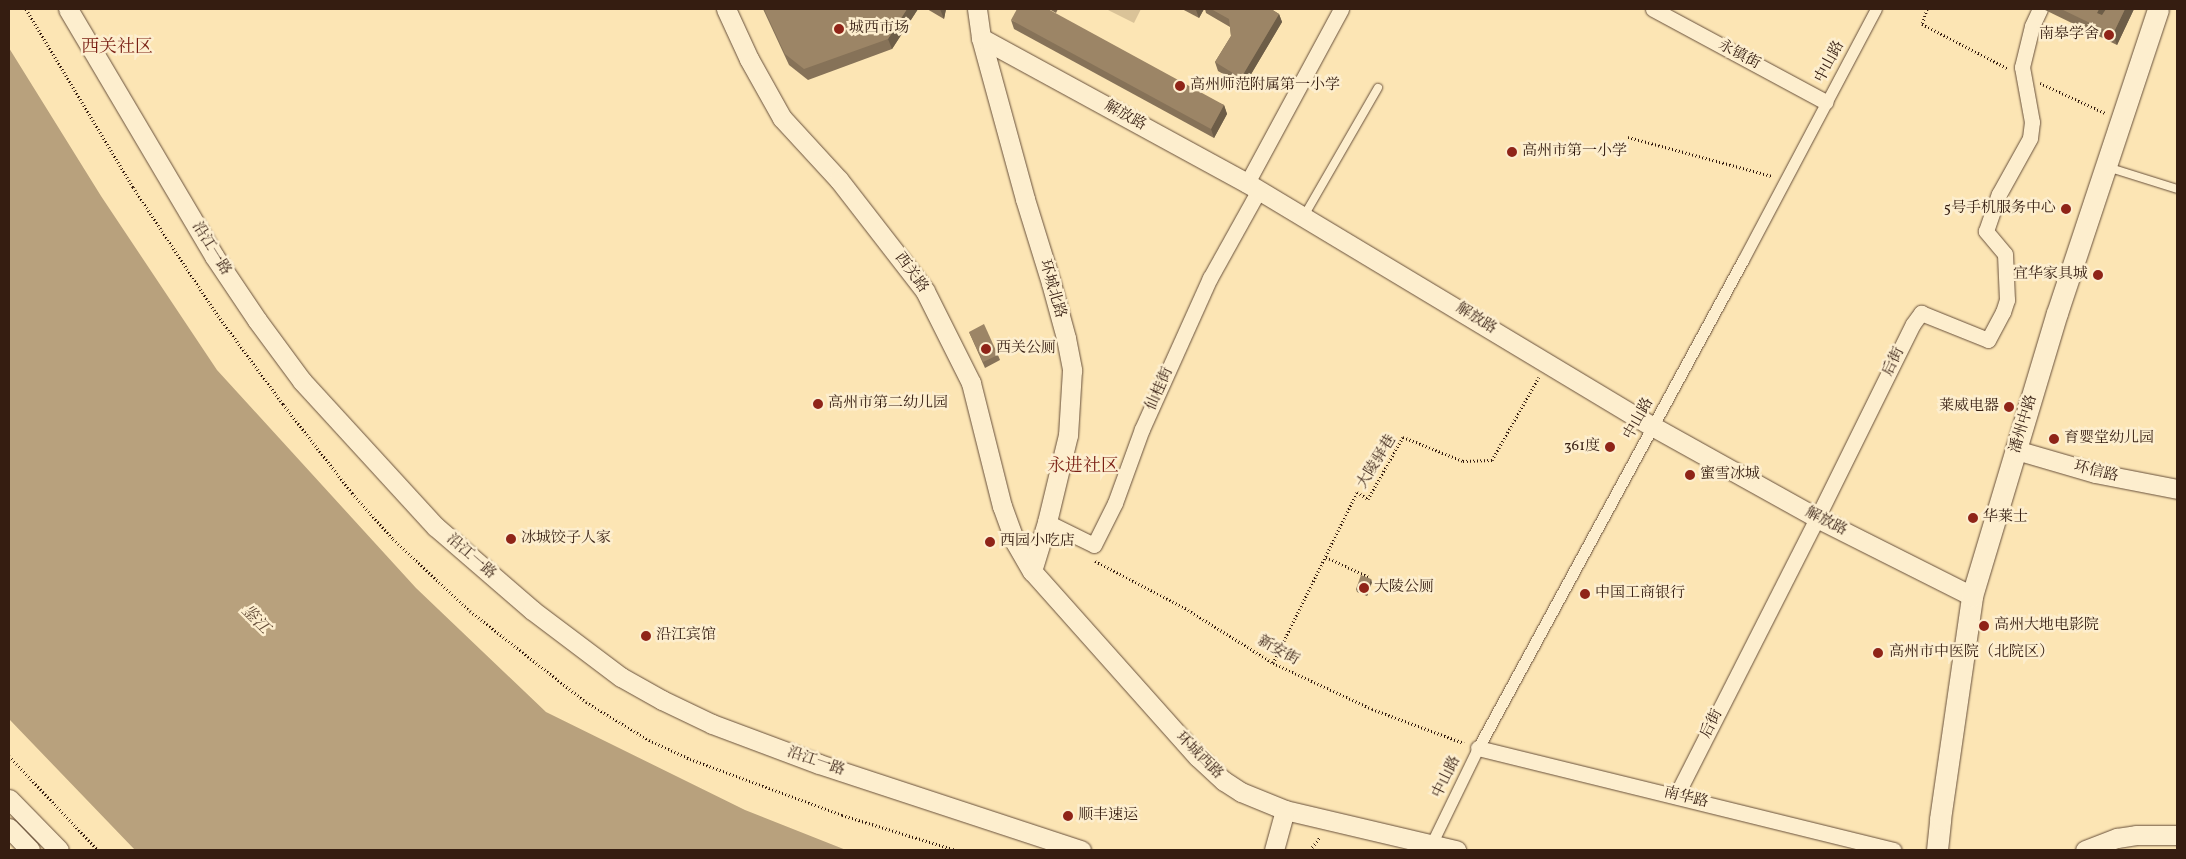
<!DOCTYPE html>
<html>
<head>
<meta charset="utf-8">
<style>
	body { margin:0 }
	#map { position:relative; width:2186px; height:859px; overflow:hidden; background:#fce5b4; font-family:Vollkorn,"Noto Serif SC",serif }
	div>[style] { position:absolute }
	.green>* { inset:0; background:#dac398 }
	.water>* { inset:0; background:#b8a17d }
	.path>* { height:3px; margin-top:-1.5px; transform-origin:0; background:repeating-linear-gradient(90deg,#351d11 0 1px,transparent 0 3.5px) }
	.roads { filter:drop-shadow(0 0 1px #674f3a) drop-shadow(0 0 1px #674f3a) }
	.service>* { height:8px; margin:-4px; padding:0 4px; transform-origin:4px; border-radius:4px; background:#fdeece }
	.pedestrian>* { height:11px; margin:-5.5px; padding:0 5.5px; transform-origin:5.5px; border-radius:5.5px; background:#fdeece }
	.minor>* { height:15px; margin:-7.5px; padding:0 7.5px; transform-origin:7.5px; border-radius:7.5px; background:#fdeece }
	.tertiary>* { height:19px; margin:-9.5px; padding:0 9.5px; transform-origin:9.5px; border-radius:9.5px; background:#fdeece }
	.secondary>* { height:21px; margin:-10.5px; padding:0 10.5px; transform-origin:10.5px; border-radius:10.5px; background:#fdeece }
	.wall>* { inset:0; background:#867258 }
	.shaded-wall>* { inset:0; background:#6d5d47 }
	.building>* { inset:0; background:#9c8566 }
	.dots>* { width:14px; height:14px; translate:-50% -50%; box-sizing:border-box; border:2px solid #fdeece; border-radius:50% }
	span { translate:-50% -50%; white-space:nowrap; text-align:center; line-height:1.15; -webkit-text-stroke:5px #fdeece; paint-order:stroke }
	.poi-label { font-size:15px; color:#351d11 }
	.left { translate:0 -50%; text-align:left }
	.right { translate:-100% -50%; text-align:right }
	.street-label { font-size:15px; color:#351d11 }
	.water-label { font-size:16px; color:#634b37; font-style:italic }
	.quarter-label { font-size:18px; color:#7a1f14 }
	.frame { position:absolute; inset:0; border:10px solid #351d11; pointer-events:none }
</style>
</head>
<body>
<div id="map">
	<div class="green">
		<i style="clip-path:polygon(1106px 9px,1141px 9px,1134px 23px)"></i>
	</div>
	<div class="water">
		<i style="clip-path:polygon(9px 48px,101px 196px,217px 370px,416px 588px,546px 712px,745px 810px,846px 850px,135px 850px,9px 719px)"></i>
	</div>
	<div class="path">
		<i style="left:26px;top:9px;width:208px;rotate:59deg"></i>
		<i style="left:133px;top:187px;width:147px;rotate:56.6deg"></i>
		<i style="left:214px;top:310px;width:117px;rotate:53.7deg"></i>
		<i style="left:283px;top:404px;width:113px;rotate:52.2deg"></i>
		<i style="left:352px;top:493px;width:62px;rotate:48.3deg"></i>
		<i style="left:393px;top:539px;width:105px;rotate:43.1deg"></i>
		<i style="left:470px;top:611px;width:147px;rotate:38.1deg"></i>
		<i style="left:586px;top:702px;width:74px;rotate:31.1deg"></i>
		<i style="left:649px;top:740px;width:45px;rotate:24.9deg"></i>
		<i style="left:690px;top:759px;width:162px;rotate:20.2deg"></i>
		<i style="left:842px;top:815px;width:119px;rotate:17.1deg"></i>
		<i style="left:1927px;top:9px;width:16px;rotate:108deg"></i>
		<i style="left:1922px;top:24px;width:96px;rotate:27.4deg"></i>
		<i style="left:2040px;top:83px;width:72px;rotate:24.8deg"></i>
		<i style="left:1628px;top:137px;width:149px;rotate:15.2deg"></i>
		<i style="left:1326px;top:557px;width:47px;rotate:24.9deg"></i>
		<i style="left:1095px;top:561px;width:102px;rotate:27.6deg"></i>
		<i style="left:1185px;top:608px;width:104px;rotate:32deg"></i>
		<i style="left:1273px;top:663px;width:109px;rotate:24.9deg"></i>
		<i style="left:1372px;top:709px;width:98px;rotate:20.3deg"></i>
		<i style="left:1273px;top:663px;width:191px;rotate:-63.8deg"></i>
		<i style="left:1357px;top:492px;width:13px;rotate:32deg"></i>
		<i style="left:1368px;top:499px;width:71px;rotate:-60.6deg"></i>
		<i style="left:1403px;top:437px;width:65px;rotate:21.8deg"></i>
		<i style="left:1463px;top:461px;width:29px;rotate:-2deg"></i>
		<i style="left:1492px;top:460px;width:95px;rotate:-60.5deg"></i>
		<i style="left:9px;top:756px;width:129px;rotate:46.6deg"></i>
		<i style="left:1310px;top:850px;width:16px;rotate:-52deg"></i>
	</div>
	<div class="roads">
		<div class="service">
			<i style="left:2107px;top:167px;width:73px;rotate:17.4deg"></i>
			<i style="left:1304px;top:216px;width:148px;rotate:-60deg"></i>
		</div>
		<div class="pedestrian">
			<i style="left:1431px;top:845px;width:108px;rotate:-64.1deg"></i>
			<i style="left:1478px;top:748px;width:555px;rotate:-61.5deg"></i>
			<i style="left:1743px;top:260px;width:284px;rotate:-62.1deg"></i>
		</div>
		<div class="minor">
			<i style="left:1653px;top:9px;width:196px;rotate:28.3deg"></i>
			<i style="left:1247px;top:183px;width:198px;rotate:-61.6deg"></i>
			<i style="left:1047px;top:522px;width:52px;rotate:26.1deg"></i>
			<i style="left:1094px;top:545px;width:47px;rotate:-63.4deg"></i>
			<i style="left:1115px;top:503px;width:79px;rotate:-70deg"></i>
			<i style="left:1142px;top:429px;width:166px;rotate:-65.8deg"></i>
			<i style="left:1210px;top:278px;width:101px;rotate:-60.9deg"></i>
			<i style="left:1478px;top:748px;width:428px;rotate:13.8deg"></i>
			<i style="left:1676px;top:796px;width:312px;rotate:-63.1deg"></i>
			<i style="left:1817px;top:518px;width:216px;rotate:-63.7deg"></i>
			<i style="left:1913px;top:324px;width:14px;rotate:-54deg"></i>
			<i style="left:1921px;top:313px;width:72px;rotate:21.9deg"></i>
			<i style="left:1988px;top:340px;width:32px;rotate:-62deg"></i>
			<i style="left:2003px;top:312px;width:13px;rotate:-72deg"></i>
			<i style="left:2007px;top:300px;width:46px;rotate:-92.5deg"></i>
			<i style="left:2005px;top:254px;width:30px;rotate:-130deg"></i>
			<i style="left:1986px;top:231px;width:39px;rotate:-71deg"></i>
			<i style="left:1999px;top:194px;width:64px;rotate:-61deg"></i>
			<i style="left:2030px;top:138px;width:16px;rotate:-83deg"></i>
			<i style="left:2032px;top:122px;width:56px;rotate:-100.3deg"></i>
			<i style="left:2022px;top:67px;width:42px;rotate:-76.3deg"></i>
			<i style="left:2032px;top:26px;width:19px;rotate:-65deg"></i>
		</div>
		<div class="tertiary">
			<i style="left:68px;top:9px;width:287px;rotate:59.4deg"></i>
			<i style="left:214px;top:256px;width:77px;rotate:56.1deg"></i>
			<i style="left:257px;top:320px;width:76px;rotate:53.6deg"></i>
			<i style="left:302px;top:381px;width:198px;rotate:47.5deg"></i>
			<i style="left:436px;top:527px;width:127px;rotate:40.8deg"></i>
			<i style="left:532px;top:610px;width:111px;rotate:37deg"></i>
			<i style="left:621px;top:677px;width:47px;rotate:29.3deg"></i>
			<i style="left:662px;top:700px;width:55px;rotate:25.6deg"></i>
			<i style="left:712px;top:724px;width:114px;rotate:20.5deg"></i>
			<i style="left:819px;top:764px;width:276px;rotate:18.2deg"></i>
			<i style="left:726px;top:9px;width:55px;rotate:65.3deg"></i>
			<i style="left:749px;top:59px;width:68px;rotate:60.8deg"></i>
			<i style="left:782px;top:118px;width:84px;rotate:47.4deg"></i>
			<i style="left:839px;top:180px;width:140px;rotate:52.2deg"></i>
			<i style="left:925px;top:291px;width:103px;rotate:63.4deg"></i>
			<i style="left:971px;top:383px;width:127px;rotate:75.9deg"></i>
			<i style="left:1002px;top:506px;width:38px;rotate:70deg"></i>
			<i style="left:1015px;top:542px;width:34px;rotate:60deg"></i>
			<i style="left:1032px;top:571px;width:249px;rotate:48.3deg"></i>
			<i style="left:1198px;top:757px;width:35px;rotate:43deg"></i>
			<i style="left:1224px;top:781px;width:20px;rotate:33deg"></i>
			<i style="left:1241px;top:792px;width:48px;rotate:22.2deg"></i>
			<i style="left:1285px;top:810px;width:176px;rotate:13.2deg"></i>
			<i style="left:977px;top:9px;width:29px;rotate:82deg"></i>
			<i style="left:981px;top:38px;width:167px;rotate:74.7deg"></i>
			<i style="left:1025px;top:199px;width:88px;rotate:72.8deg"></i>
			<i style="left:1051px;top:283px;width:57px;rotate:74.7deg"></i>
			<i style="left:1066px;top:338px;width:33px;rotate:79deg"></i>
			<i style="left:1072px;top:370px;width:65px;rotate:93.5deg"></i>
			<i style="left:1068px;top:435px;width:89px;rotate:103.6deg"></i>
			<i style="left:1047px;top:522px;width:51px;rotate:107deg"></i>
			<i style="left:981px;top:38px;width:303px;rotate:28.6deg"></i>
			<i style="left:1247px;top:183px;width:472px;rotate:31deg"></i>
			<i style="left:1652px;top:426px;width:189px;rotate:29.1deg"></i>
			<i style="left:1817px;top:518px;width:174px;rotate:26.7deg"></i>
			<i style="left:2016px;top:450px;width:82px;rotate:16.2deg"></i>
			<i style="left:2095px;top:473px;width:84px;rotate:11deg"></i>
			<i style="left:9px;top:799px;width:71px;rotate:45.6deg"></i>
			<i style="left:9px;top:828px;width:30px;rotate:46deg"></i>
			<i style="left:1274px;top:850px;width:41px;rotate:-74.6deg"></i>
			<i style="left:2085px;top:850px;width:34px;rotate:-21deg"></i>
			<i style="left:2117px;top:838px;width:19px;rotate:-9deg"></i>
			<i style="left:2136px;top:835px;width:41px"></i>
		</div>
		<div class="secondary">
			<i style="left:1937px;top:850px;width:31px;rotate:-84deg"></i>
			<i style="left:1940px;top:819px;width:225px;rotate:-81.8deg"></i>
			<i style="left:1972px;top:596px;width:295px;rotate:-73.3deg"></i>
			<i style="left:2057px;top:313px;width:320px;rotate:-71.6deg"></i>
		</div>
	</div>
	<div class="wall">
		<i style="clip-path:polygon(763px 9px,918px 9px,892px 49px,808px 80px,789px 65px)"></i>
		<i style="clip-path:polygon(927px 9px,946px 9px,944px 19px)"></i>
		<i style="clip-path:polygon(1049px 9px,1058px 9px,1056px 13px)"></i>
		<i style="clip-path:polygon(1182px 9px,1204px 9px,1199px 18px)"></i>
		<i style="clip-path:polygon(1205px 9px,1271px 9px,1279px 14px,1282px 22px,1244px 86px,1218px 71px,1215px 62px,1231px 36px,1230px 27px,1206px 13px)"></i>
		<i style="clip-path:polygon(2043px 9px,2134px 9px,2117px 45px)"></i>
		<i style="clip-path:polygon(1011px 20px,1224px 105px,1227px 114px,1214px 138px,1014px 29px)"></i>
		<i style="clip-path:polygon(969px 332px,998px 355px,1000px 360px,985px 368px)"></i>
		<i style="clip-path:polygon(1371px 579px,1372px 582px,1367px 596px,1357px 592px,1356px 589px)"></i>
	</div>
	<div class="shaded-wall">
		<i style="clip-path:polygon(907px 9px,918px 9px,892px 49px,888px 39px)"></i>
		<i style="clip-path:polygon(940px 9px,946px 9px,944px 19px)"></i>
		<i style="clip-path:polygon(1196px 9px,1204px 9px,1199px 18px,1196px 10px)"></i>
		<i style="clip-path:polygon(2099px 9px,2108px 9px,2101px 24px,2097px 13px)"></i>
		<i style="clip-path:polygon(2125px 9px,2134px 9px,2117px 45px,2113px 34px)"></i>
		<i style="clip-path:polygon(1279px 14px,1282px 22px,1244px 86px,1241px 78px)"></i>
		<i style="clip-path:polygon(1224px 105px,1227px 114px,1214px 138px,1211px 129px)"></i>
		<i style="clip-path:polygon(1371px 579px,1372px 582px,1367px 596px,1366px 593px)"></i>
	</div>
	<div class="building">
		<i style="clip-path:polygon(764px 9px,907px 9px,888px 39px,804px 69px,785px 54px)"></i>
		<i style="clip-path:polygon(1017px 9px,1048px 9px,1224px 105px,1211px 129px,1011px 20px)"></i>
		<i style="clip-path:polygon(1211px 9px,1271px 9px,1279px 14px,1241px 78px,1215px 62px,1231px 36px,1229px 19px)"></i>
		<i style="clip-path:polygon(2061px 9px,2099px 9px,2097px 13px,2102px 15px,2106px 9px,2125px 9px,2113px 34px)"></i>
		<i style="clip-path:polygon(984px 324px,998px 355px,983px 362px,969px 332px)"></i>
		<i style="clip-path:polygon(1361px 575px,1371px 579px,1366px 593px,1356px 589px)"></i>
	</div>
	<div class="dots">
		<i style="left:839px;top:29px;background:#8f2418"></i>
		<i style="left:2109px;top:35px;background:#8f2418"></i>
		<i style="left:1180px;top:86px;background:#8f2418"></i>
		<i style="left:1512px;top:152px;background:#8f2418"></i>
		<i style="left:2066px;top:209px;background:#8f2418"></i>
		<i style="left:2098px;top:275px;background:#8f2418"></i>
		<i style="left:986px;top:349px;background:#8f2418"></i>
		<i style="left:818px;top:404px;background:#8f2418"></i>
		<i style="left:2009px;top:407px;background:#8f2418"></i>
		<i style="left:2054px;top:439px;background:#8f2418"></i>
		<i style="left:1610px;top:447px;background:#8f2418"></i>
		<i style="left:1690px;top:475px;background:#8f2418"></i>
		<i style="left:1973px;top:518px;background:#8f2418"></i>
		<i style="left:511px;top:539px;background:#8f2418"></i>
		<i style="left:990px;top:542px;background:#8f2418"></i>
		<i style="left:1364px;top:588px;background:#8f2418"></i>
		<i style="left:1585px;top:594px;background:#8f2418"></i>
		<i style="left:1984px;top:626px;background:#8f2418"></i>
		<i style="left:646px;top:636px;background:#8f2418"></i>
		<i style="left:1878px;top:653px;background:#8f2418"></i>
		<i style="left:1068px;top:816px;background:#8f2418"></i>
	</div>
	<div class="poi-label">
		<span class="left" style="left:849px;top:29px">城西市场</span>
		<span class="right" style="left:2099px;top:35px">南皋学舍</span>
		<span class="left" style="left:1190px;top:86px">高州师范附属第一小学</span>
		<span class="left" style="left:1522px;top:152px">高州市第一小学</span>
		<span class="right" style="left:2056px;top:209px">5号手机服务中心</span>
		<span class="right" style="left:2088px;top:275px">宜华家具城</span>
		<span class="left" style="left:996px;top:349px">西关公厕</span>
		<span class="left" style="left:828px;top:404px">高州市第二幼儿园</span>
		<span class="right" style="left:1999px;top:407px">莱威电器</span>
		<span class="left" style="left:2064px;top:439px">育婴堂幼儿园</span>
		<span class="right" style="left:1600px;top:447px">361度</span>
		<span class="left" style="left:1700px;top:475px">蜜雪冰城</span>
		<span class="left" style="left:1983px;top:518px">华莱士</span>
		<span class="left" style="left:521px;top:539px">冰城饺子人家</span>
		<span class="left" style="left:1000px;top:542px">西园小吃店</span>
		<span class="left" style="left:1374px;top:588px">大陵公厕</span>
		<span class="left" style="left:1595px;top:594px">中国工商银行</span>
		<span class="left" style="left:1994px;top:626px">高州大地电影院</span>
		<span class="left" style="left:656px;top:636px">沿江宾馆</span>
		<span class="left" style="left:1889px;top:653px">高州市中医院（北院区）</span>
		<span class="left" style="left:1078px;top:816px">顺丰速运</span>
	</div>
	<div class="street-label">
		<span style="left:1739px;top:55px;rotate:28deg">永镇街</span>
		<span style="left:1830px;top:62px;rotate:-62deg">中山路</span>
		<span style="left:1125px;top:116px;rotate:29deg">解放路</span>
		<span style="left:211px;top:249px;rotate:58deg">沿江一路</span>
		<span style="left:911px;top:273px;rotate:54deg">西关路</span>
		<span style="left:1052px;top:289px;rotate:74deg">环城北路</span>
		<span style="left:1476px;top:319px;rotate:32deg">解放路</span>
		<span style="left:1894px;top:362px;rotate:-64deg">后街</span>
		<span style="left:1160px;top:389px;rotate:-66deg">仙桂街</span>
		<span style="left:1639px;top:419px;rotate:-61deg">中山路</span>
		<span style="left:2024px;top:424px;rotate:-73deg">潘州中路</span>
		<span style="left:1377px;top:462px;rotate:-58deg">大陵驿巷</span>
		<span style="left:2096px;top:472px;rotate:14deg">环信路</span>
		<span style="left:1826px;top:522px;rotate:27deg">解放路</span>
		<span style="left:471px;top:557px;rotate:41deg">沿江一路</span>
		<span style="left:1278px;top:651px;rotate:29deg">新安街</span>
		<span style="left:1712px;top:724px;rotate:-63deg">后街</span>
		<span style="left:1199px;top:756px;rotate:45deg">环城西路</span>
		<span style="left:816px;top:762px;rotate:19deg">沿江一路</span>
		<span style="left:1447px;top:777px;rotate:-64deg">中山路</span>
		<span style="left:1686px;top:798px;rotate:14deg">南华路</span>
	</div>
	<div class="water-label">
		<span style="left:255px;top:620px;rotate:45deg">鉴江</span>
	</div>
	<div class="quarter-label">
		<span style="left:117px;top:48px">西关社区</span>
		<span style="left:1083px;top:467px">永进社区</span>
	</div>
	<div class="frame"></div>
</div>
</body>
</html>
